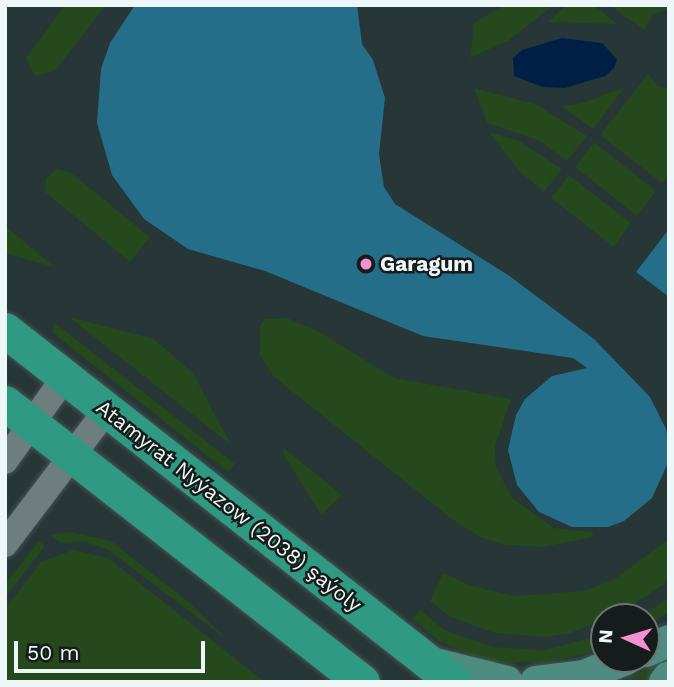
<!DOCTYPE html>
<html>
<head>
<meta charset="utf-8">
<style>
	body { margin:0 }
	#map { position:relative; width:674px; height:687px; overflow:hidden; background:#273636; font-family:"Work Sans",sans-serif }
	div>[style] { position:absolute }
	.green>* { inset:0; background:#25481d }
	.water>* { inset:0; background:#001f46 }
	.building>* { inset:0; background:#256e89 }
	.roads { filter:drop-shadow(0 0 2px #455252) drop-shadow(0 0 2px #455252) }
	.tertiary>* { height:26px; margin:-13px; padding:0 13px; transform-origin:13px; border-radius:13px; background:#6e7e7e }
	.secondary>* { height:32px; margin:-16px; padding:0 16px; transform-origin:16px; border-radius:16px; background:#4f8c80 }
	.primary>* { height:35px; margin:-17.5px; padding:0 17.5px; transform-origin:17.5px; border-radius:17.5px; background:#309981 }
	.dots>* { width:19px; height:19px; translate:-50% -50%; box-sizing:border-box; border:4px solid #161c1c; border-radius:50% }
	span { translate:-50% -50%; white-space:nowrap; text-align:center; line-height:1.15; -webkit-text-stroke:5px #161c1c; paint-order:stroke }
	.poi-label { font-size:21px; color:#eef7f7; font-weight:700 }
	.left { translate:0 -50%; text-align:left }
	.street-label { font-size:21px; color:#eef7f7 }
	.frame { position:absolute; inset:0; border:7px solid #eef7f7; pointer-events:none }
	.north { position:absolute; left:590px; top:603px; width:70px; height:70px; box-sizing:border-box; background:#161c1c; border:2px solid #6c7474; border-radius:50%; rotate:274deg; font-size:19px; font-weight:700; line-height:28px; text-align:center; color:#eef7f7 }
	.north::after { content:''; display:block; margin:auto; width:24px; height:32px; background:#f591d2; clip-path:polygon(50% 0,100% 100%,50% 72%,0 100%) }
	.scale { position:absolute; left:14px; top:641px; width:191px; height:32px; box-sizing:border-box; border:4px solid #eef7f7; border-top:0; padding-left:9px; font-size:21px; line-height:24px; white-space:nowrap; color:#eef7f7; -webkit-text-stroke:5px #161c1c; paint-order:stroke }
</style>
</head>
<body>
<div id="map">
	<div class="green">
		<i style="clip-path:polygon(65px 5px,106px 5px,55px 71px,35px 76px,26px 58px)"></i>
		<i style="clip-path:polygon(504px 5px,554px 5px,509px 40px,470px 58px,474px 23px)"></i>
		<i style="clip-path:polygon(566px 5px,594px 5px,617px 24px,548px 22px)"></i>
		<i style="clip-path:polygon(609px 5px,669px 5px,669px 9px,653px 14px,644px 30px)"></i>
		<i style="clip-path:polygon(648px 74px,658px 86px,669px 89px,669px 175px,662px 183px,600px 135px)"></i>
		<i style="clip-path:polygon(625px 87px,593px 129px,561px 106px,583px 103px)"></i>
		<i style="clip-path:polygon(474px 88px,535px 104px,587px 136px,567px 161px,538px 140px,487px 123px)"></i>
		<i style="clip-path:polygon(489px 132px,519px 141px,562px 169px,544px 192px,519px 171px)"></i>
		<i style="clip-path:polygon(594px 142px,656px 191px,637px 216px,575px 167px)"></i>
		<i style="clip-path:polygon(57px 169px,71px 173px,150px 237px,130px 262px,45px 192px,46px 178px)"></i>
		<i style="clip-path:polygon(569px 175px,631px 223px,614px 247px,551px 198px)"></i>
		<i style="clip-path:polygon(5px 225px,10px 230px,56px 268px,5px 253px)"></i>
		<i style="clip-path:polygon(69px 317px,154px 339px,193px 373px,231px 445px)"></i>
		<i style="clip-path:polygon(287px 318px,318px 331px,394px 378px,511px 399px,495px 446px,496px 467px,512px 498px,554px 528px,592px 532px,594px 537px,543px 547px,506px 545px,480px 537px,453px 520px,273px 376px,260px 355px,260px 326px,265px 319px)"></i>
		<i style="clip-path:polygon(55px 323px,235px 464px,228px 472px,52px 332px)"></i>
		<i style="clip-path:polygon(284px 448px,342px 495px,321px 515px,283px 453px)"></i>
		<i style="clip-path:polygon(70px 532px,111px 541px,191px 604px,226px 639px,107px 549px,84px 542px,60px 543px,50px 535px)"></i>
		<i style="clip-path:polygon(669px 539px,669px 581px,629px 607px,571px 633px,545px 637px,495px 633px,450px 617px,430px 601px,443px 573px,472px 586px,516px 596px,584px 591px,613px 580px)"></i>
		<i style="clip-path:polygon(39px 541px,45px 546px,5px 598px,5px 584px)"></i>
		<i style="clip-path:polygon(73px 550px,108px 558px,265px 682px,5px 682px,5px 609px,41px 562px)"></i>
		<i style="clip-path:polygon(669px 598px,669px 612px,646px 627px,646px 617px,639px 617px)"></i>
		<i style="clip-path:polygon(420px 610px,445px 630px,492px 647px,546px 650px,604px 634px,604px 649px,547px 663px,488px 662px,439px 641px,412px 619px)"></i>
		<i style="clip-path:polygon(659px 666px,650px 682px,623px 682px,648px 668px)"></i>
	</div>
	<div class="water">
		<i style="clip-path:polygon(562px 38px,602px 43px,617px 59px,614px 68px,605px 76px,565px 88px,543px 87px,514px 76px,513px 58px,522px 50px)"></i>
	</div>
	<div class="building">
		<i style="clip-path:polygon(135px 5px,357px 5px,362px 44px,373px 60px,385px 98px,379px 154px,384px 187px,395px 204px,508px 275px,594px 339px,650px 397px,666px 429px,669px 447px,667px 465px,652px 498px,624px 521px,608px 527px,572px 527px,539px 512px,517px 485px,508px 450px,516px 415px,525px 399px,552px 376px,587px 368px,573px 358px,423px 336px,265px 271px,188px 249px,144px 219px,112px 175px,97px 123px,101px 69px,110px 43px)"></i>
		<i style="clip-path:polygon(669px 229px,669px 297px,636px 272px)"></i>
	</div>
	<div class="roads">
		<div class="tertiary">
			<i style="left:5px;top:461px;width:103px;rotate:-54.5deg"></i>
			<i style="left:5px;top:544px;width:167px;rotate:-52.8deg"></i>
		</div>
		<div class="secondary">
			<i style="left:646px;top:651px;width:25px;rotate:-23deg"></i>
			<i style="left:431px;top:663px;width:78px;rotate:14deg"></i>
			<i style="left:536px;top:682px;width:48px;rotate:-7.1deg"></i>
			<i style="left:584px;top:676px;width:45px;rotate:-22deg"></i>
			<i style="left:665px;top:682px;width:6px;rotate:-51deg"></i>
		</div>
		<div class="primary">
			<i style="left:5px;top:330px;width:571px;rotate:38.1deg"></i>
			<i style="left:5px;top:403px;width:453px;rotate:38deg"></i>
		</div>
	</div>
	<div class="dots">
		<i style="left:366px;top:264px;background:#f591d2"></i>
	</div>
	<div class="poi-label">
		<span class="left" style="left:380px;top:264px">Garagum</span>
	</div>
	<div class="street-label">
		<span style="left:229px;top:506px;rotate:38deg">Atamyrat Nyýazow (2038) şaýoly</span>
	</div>
	<div class="frame"></div>
	<div class="north">N</div>
	<div class="scale">50 m</div>
</div>
</body>
</html>
